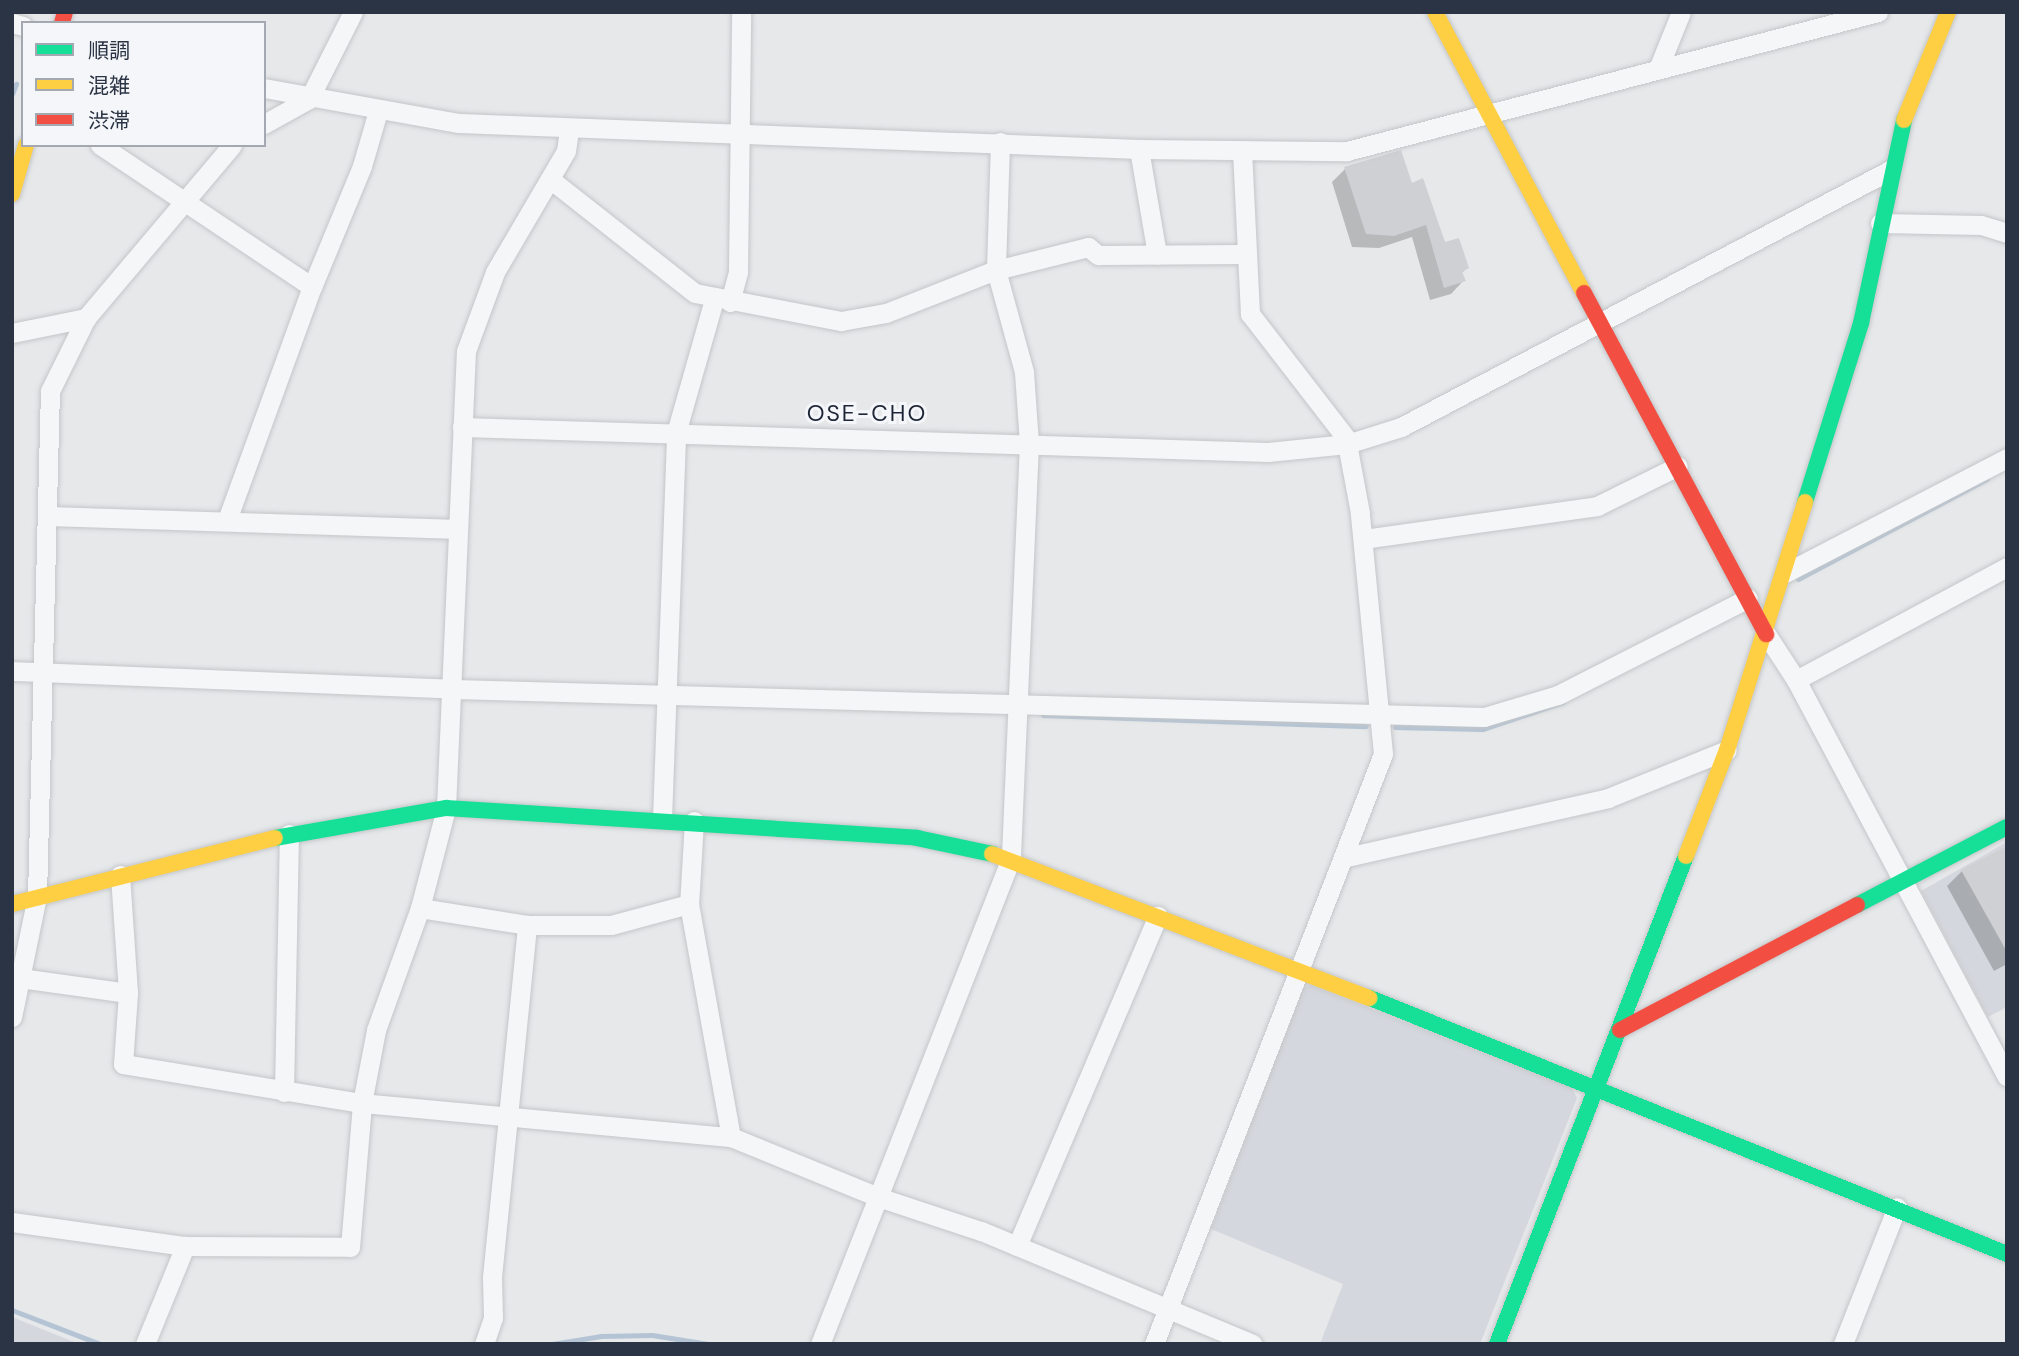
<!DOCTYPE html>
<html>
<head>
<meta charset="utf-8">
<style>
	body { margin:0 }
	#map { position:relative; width:2019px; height:1356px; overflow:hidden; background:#e6e8ea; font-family:"DM Sans","Noto Sans JP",sans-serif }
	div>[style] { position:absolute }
	.built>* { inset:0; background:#d4d7dd }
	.shadow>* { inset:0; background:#0003 }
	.stream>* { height:5px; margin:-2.5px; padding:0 2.5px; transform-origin:2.5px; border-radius:2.5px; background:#b4c4d5 }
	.building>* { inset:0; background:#ced0d3 }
	.roads { filter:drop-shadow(0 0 2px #c4c6c8) drop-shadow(0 0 2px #c4c6c8) }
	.street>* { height:19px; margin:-9.5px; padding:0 9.5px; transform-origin:9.5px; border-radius:9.5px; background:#f5f6f7 }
	.fast>* { height:16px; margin:-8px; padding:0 8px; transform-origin:8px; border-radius:8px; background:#16e098 }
	.slow>* { height:16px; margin:-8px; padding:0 8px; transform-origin:8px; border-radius:8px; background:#ffcf43 }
	.jam>* { height:16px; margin:-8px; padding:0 8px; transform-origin:8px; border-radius:8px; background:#f24e42 }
	span { translate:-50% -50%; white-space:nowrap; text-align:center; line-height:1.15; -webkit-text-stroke:6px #f4f6f9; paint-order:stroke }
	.neighbourhood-label { font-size:23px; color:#1d2536; letter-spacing:2px }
	.frame { position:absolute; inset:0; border:14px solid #2b3445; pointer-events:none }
	.legend { position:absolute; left:21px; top:21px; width:245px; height:126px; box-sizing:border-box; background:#f4f6f9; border:2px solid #a4a8b1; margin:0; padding:9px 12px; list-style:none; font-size:21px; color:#2b3445 }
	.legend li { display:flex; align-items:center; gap:14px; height:35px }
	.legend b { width:35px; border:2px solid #a4a8b1 }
</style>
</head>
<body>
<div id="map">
	<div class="built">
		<i style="clip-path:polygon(2007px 842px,2007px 1007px,1988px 1017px,1921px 891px)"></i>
		<i style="clip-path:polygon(1310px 985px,1572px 1088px,1577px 1098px,1480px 1344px,1320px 1344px,1343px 1284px,1211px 1229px,1303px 988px)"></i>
		<i style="clip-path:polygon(12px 1317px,79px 1344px,12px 1344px)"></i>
	</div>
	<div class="shadow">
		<i style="clip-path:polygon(1345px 169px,1411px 185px,1444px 244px,1467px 267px,1461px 274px,1464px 280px,1451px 294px,1430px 300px,1412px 237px,1379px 248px,1352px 247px,1332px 182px)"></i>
		<i style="clip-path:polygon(2007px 857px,2007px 964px,1994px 971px,1947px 886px,1962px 871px)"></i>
	</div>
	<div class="stream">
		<i style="left:12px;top:94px;width:11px;rotate:-68deg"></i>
		<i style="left:1798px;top:579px;width:214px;rotate:-27.9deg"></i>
		<i style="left:1043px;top:715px;width:323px;rotate:2deg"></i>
		<i style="left:1395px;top:727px;width:88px;rotate:1.3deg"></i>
		<i style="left:1483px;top:729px;width:84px;rotate:-18.6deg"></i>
		<i style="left:12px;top:1310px;width:94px;rotate:21.1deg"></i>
		<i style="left:552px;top:1344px;width:50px;rotate:-9.3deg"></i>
		<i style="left:601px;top:1336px;width:51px;rotate:-1.1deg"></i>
		<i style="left:652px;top:1335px;width:57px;rotate:9.1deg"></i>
	</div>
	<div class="building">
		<i style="clip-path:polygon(1401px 150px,1412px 183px,1423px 178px,1445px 242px,1459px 238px,1469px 268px,1462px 272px,1466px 281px,1444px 288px,1426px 225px,1394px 236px,1366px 234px,1344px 167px)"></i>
		<i style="clip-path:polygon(2007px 846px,2007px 952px,1961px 870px)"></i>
	</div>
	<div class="roads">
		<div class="street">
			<i style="left:12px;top:23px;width:11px;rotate:15deg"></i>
			<i style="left:1658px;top:69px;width:61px;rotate:-68deg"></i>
			<i style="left:264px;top:88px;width:198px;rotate:10.2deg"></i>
			<i style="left:459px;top:123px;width:680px;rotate:2.19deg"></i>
			<i style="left:1139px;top:149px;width:208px;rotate:0.6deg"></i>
			<i style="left:1347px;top:151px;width:549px;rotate:-14.67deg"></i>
			<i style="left:264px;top:124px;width:51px;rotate:-29.1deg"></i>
			<i style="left:309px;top:99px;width:97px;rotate:-63.2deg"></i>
			<i style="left:1000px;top:142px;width:128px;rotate:91.8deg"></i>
			<i style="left:996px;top:270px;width:106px;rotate:74.6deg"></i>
			<i style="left:1024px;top:372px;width:71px;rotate:86deg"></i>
			<i style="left:1029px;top:443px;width:415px;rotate:92.5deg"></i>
			<i style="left:1011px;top:858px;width:364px;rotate:111.4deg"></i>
			<i style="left:878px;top:1197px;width:108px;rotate:18.3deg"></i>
			<i style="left:981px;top:1231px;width:294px;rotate:22.6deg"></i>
			<i style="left:100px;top:145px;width:255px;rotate:33.8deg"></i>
			<i style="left:1139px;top:149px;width:107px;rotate:80.3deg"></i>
			<i style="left:550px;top:179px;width:184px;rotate:38.2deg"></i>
			<i style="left:695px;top:293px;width:149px;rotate:10.9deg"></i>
			<i style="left:841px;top:321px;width:46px;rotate:-10.1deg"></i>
			<i style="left:886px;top:313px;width:118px;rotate:-21.4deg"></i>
			<i style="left:996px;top:270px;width:95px;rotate:-14deg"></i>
			<i style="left:1088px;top:247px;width:13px;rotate:39deg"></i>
			<i style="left:1098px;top:255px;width:147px;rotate:-0.4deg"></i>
			<i style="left:1880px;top:223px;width:101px;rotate:1.1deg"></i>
			<i style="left:1981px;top:225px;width:27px;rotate:17deg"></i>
			<i style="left:730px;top:302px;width:31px;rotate:-75deg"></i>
			<i style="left:738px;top:272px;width:260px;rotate:-89.3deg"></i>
			<i style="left:12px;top:333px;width:76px;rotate:-11.5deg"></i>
			<i style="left:462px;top:427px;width:806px;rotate:1.78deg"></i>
			<i style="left:1268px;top:452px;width:79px;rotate:-5.8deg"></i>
			<i style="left:1347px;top:444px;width:57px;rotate:-17.5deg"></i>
			<i style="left:1401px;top:427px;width:552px;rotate:-27.72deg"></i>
			<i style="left:49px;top:516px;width:409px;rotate:1.8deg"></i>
			<i style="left:227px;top:520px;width:248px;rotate:-70deg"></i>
			<i style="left:312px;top:287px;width:131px;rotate:-67.5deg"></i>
			<i style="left:362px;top:166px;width:57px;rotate:-73.8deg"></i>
			<i style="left:1363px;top:539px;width:236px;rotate:-8deg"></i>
			<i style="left:1597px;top:506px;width:90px;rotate:-26.3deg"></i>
			<i style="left:1785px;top:573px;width:250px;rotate:-27.4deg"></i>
			<i style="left:1766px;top:634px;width:55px;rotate:56.9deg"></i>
			<i style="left:1796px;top:680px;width:449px;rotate:62deg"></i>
			<i style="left:12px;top:671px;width:442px;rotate:2.3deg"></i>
			<i style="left:454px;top:689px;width:1030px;rotate:1.56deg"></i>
			<i style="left:1484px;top:717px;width:77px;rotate:-16.6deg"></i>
			<i style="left:1558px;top:695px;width:213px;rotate:-27deg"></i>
			<i style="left:1796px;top:680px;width:239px;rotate:-28.2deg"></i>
			<i style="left:662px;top:819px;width:386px;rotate:-87.9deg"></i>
			<i style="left:676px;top:433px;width:138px;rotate:-74.1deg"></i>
			<i style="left:694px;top:821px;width:83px;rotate:93.4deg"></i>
			<i style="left:689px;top:904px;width:237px;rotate:79.8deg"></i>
			<i style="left:1347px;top:857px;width:268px;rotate:-12.7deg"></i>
			<i style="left:1608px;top:798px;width:128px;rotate:-22deg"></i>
			<i style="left:120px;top:875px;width:118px;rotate:86.1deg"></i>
			<i style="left:128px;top:993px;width:71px;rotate:94deg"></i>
			<i style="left:123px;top:1064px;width:242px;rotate:9.3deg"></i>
			<i style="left:362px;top:1103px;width:74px;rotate:-79.1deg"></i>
			<i style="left:376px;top:1030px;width:130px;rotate:-70.2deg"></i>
			<i style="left:420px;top:908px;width:103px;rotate:-75.4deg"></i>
			<i style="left:446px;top:808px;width:457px;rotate:-87.5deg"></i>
			<i style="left:466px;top:351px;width:84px;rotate:-69.8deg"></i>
			<i style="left:495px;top:272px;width:140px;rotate:-59.6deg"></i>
			<i style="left:566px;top:151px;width:22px;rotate:-82deg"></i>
			<i style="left:420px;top:908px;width:108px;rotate:9deg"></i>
			<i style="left:527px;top:925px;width:84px"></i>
			<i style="left:611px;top:925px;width:81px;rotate:-15.1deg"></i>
			<i style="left:20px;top:978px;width:109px;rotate:7.9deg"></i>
			<i style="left:12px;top:1017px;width:124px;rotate:-78.3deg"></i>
			<i style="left:37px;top:896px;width:505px;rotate:-88.53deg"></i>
			<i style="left:50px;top:391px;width:81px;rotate:-63.7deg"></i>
			<i style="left:86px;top:318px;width:226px;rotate:-49.8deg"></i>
			<i style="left:284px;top:1092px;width:258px;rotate:-88.9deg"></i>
			<i style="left:12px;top:1222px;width:175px;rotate:7.9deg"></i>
			<i style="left:185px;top:1246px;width:165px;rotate:0.3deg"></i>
			<i style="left:350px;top:1247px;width:144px;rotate:-85.2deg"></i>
			<i style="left:362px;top:1103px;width:371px;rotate:5.3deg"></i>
			<i style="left:731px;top:1137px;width:159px;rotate:22.2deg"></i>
			<i style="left:878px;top:1197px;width:158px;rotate:111.5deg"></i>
			<i style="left:1017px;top:1246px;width:359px;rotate:-66.9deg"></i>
			<i style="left:145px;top:1344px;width:106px;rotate:-67.8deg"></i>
			<i style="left:484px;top:1344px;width:28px;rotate:-71deg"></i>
			<i style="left:493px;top:1318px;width:41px;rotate:-91.4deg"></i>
			<i style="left:492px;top:1277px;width:354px;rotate:-84.3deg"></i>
			<i style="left:1154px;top:1344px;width:633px;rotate:-68.79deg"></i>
			<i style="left:1383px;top:754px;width:242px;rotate:-95.5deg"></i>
			<i style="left:1360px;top:513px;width:76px;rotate:-100.6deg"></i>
			<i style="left:1346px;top:438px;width:157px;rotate:-127.7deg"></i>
			<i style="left:1250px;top:314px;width:164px;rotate:-92.8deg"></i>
			<i style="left:1843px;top:1344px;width:147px;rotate:-68.5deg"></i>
		</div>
		<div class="fast">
			<i style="left:1805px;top:502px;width:188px;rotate:-72.6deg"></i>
			<i style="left:1861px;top:323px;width:208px;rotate:-78deg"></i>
			<i style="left:275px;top:838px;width:174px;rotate:-10deg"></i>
			<i style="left:446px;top:808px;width:472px;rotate:3.6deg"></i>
			<i style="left:917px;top:838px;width:77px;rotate:12deg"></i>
			<i style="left:1857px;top:905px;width:169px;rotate:-27.5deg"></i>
			<i style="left:1370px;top:998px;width:687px;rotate:21.89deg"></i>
			<i style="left:1497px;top:1344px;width:523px;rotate:-68.83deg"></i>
		</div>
		<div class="slow">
			<i style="left:1435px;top:12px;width:318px;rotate:62.1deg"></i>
			<i style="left:1904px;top:120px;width:117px;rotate:-67.8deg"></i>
			<i style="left:12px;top:194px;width:51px;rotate:-74.1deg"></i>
			<i style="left:992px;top:854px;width:404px;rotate:20.9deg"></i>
			<i style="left:1686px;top:856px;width:114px;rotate:-68.9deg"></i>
			<i style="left:1727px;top:750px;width:260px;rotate:-72.5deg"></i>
			<i style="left:12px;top:904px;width:271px;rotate:-14.1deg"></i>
		</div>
		<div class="jam">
			<i style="left:62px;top:23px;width:11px;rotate:-75deg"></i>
			<i style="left:1584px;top:293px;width:387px;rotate:61.9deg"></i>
			<i style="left:1620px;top:1030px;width:268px;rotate:-27.8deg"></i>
		</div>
	</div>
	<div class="neighbourhood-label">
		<span style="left:867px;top:413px">OSE-CHO</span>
	</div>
	<div class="frame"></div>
	<ul class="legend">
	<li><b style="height:9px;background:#16e098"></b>順調</li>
	<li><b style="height:9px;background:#ffcf43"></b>混雑</li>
	<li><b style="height:9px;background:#f24e42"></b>渋滞</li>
	</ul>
</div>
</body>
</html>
